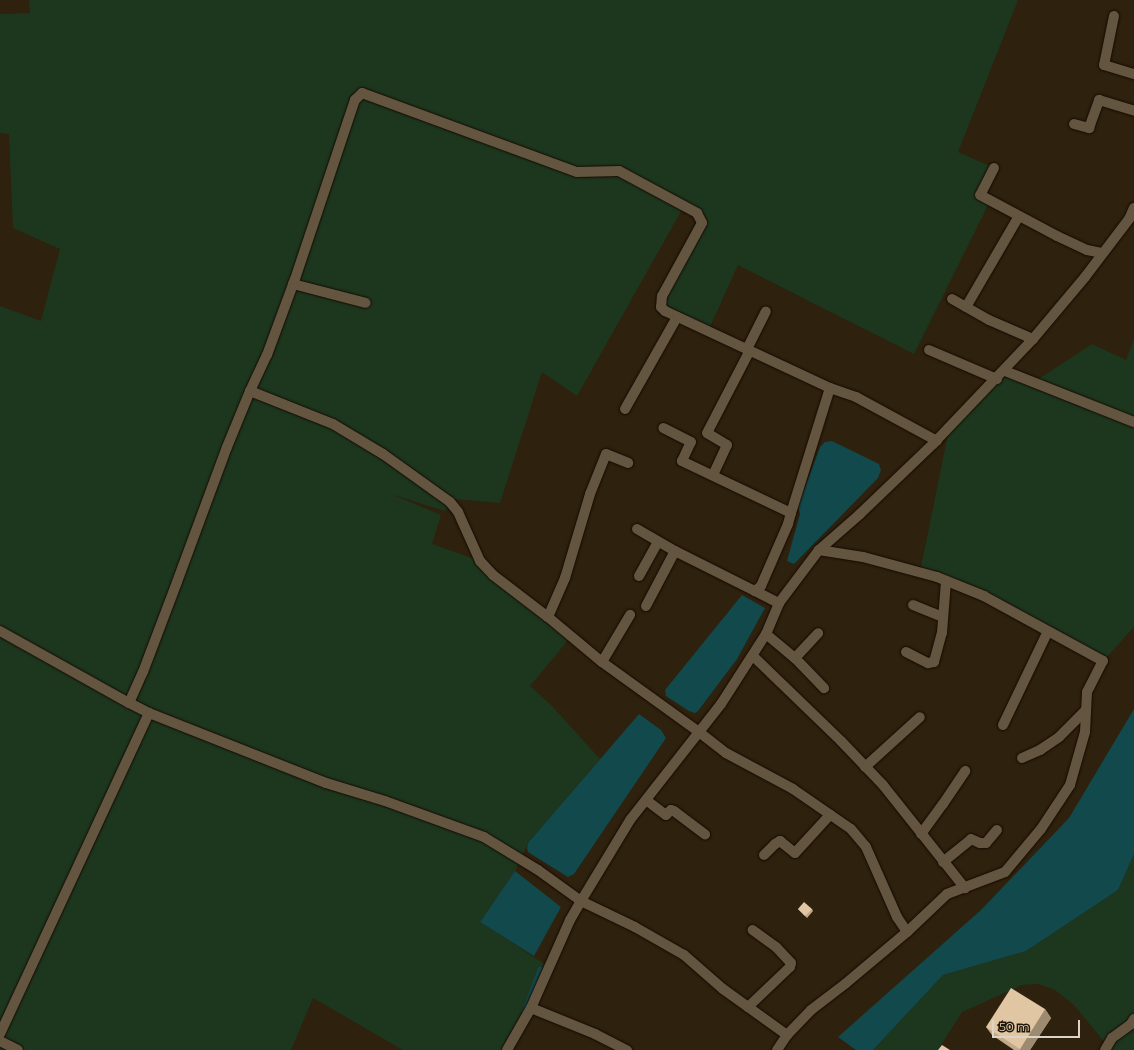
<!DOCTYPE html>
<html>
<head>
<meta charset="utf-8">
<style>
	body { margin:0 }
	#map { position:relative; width:1134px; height:1050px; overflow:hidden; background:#2e210d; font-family:Montserrat,sans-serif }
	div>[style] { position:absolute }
	.green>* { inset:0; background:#1d371e }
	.water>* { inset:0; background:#11494d }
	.stream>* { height:3.5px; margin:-1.75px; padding:0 1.75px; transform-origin:1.75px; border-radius:1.75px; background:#11494d }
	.roads { filter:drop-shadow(0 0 1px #160a00) drop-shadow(0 0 1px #160a00) }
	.minor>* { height:10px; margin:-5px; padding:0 5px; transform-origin:5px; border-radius:5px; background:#645540 }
	.wall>* { inset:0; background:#c1aa8b }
	.shaded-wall>* { inset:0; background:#9d8b71 }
	.building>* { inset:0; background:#e0c6a2 }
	span { translate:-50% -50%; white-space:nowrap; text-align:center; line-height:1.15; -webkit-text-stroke:4px #241704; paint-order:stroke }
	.scale { position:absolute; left:992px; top:1020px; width:88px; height:18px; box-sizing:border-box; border:2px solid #ddd4c8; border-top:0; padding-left:5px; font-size:12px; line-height:14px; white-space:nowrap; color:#ddd4c8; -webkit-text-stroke:3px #241704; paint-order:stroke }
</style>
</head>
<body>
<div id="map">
	<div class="green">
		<i style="clip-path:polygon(29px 0,1018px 0,958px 152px,994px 168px,980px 195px,988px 205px,914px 354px,738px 265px,708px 331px,661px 307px,701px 218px,684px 206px,577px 396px,542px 372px,500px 503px,454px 499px,445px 511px,391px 494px,441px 515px,432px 544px,480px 561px,569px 639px,530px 686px,551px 705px,600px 759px,528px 843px,515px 871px,480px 922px,549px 967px,507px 1050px,403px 1050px,313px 998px,291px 1050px,0 1050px,0 306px,41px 321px,60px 249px,13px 228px,9px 134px,0 133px,0 14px,30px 13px)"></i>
		<i style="clip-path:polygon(1134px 339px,1134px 627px,1103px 661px,984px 596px,920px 572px,949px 429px,1005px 371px,1034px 382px,1092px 344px,1126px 360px)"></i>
		<i style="clip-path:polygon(1134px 854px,1134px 1050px,1105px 1050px,1106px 1044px,1074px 1005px,1055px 990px,1039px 984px,1022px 985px,962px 1012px,938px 1050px,873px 1050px,943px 975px,1026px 951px,1118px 890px)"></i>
	</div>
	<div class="water">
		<i style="clip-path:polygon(832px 441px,879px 464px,881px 470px,878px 478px,794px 564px,787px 561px,800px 514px,798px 506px,820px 447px,825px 442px)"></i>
		<i style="clip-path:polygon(742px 595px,765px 608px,737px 659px,698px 711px,695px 713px,689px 711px,666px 696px,665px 690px)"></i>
		<i style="clip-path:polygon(1134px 709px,1134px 854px,1118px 890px,1026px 951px,943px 975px,873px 1050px,856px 1050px,838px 1037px,981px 910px,1069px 818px)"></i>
		<i style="clip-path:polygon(639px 714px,661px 730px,666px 738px,574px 874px,568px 877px,528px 852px,527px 848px,528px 843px)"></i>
		<i style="clip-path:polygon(515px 871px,561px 907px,534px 956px,480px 922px)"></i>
	</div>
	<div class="stream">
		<i style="left:524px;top:1011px;width:45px;rotate:-69.1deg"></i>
	</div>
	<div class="roads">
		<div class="minor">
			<i style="left:1114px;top:16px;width:50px;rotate:101.5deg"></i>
			<i style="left:1104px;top:65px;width:31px;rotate:17deg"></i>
			<i style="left:1074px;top:124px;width:16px;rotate:15deg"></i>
			<i style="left:1089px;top:128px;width:30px;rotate:-70deg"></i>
			<i style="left:1099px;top:100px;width:37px;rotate:17deg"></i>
			<i style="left:994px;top:168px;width:30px;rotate:117deg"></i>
			<i style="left:980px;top:195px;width:87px;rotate:28deg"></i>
			<i style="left:1057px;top:236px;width:33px;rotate:25deg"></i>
			<i style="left:1087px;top:250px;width:16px;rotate:11deg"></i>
			<i style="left:293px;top:284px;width:75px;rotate:14.6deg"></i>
			<i style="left:952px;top:299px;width:43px;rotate:29.6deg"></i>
			<i style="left:989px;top:320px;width:48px;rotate:23.4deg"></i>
			<i style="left:966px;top:307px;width:105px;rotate:-59.8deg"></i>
			<i style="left:747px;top:349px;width:42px;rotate:-63.4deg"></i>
			<i style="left:929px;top:350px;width:74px;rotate:23.1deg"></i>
			<i style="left:1005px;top:371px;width:139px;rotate:21.6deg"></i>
			<i style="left:250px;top:391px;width:40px;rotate:-65deg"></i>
			<i style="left:267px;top:355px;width:81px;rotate:-69.8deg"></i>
			<i style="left:295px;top:279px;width:189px;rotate:-71.5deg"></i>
			<i style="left:355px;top:100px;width:10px;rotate:-45deg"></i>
			<i style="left:362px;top:93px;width:229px;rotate:20.2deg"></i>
			<i style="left:577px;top:172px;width:42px;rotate:-1.4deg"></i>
			<i style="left:619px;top:171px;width:89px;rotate:28.3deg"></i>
			<i style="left:697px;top:213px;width:11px;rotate:63deg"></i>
			<i style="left:702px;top:223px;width:83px;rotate:118.7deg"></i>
			<i style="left:662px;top:296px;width:11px;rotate:95deg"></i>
			<i style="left:661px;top:307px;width:6px;rotate:45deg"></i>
			<i style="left:665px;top:311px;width:182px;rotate:25deg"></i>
			<i style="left:830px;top:388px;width:28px;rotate:19deg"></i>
			<i style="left:856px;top:397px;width:92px;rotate:28.5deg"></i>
			<i style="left:625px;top:409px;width:106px;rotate:-60.5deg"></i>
			<i style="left:713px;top:475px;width:33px;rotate:-65deg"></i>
			<i style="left:727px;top:445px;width:23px;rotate:-149deg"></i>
			<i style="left:707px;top:433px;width:93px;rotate:-62.6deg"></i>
			<i style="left:791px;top:513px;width:131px;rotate:-72.7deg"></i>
			<i style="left:637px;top:529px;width:44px;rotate:30.1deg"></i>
			<i style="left:675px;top:551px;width:89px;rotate:26.6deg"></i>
			<i style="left:755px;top:591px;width:8px;rotate:-40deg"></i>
			<i style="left:761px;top:586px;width:68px;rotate:-66.5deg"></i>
			<i style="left:788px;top:524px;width:11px;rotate:-75deg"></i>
			<i style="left:791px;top:513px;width:121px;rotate:-154.5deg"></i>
			<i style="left:682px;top:461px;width:21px;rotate:-65deg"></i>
			<i style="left:691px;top:442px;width:31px;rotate:-153deg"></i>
			<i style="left:639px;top:576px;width:39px;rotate:-61deg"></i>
			<i style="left:755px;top:591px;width:27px;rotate:27deg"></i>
			<i style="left:913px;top:605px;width:32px;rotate:22deg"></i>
			<i style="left:646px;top:606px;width:62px;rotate:-62.2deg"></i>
			<i style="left:548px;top:617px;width:43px;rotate:-66.4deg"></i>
			<i style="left:565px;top:578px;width:88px;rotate:-73.4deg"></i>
			<i style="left:590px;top:494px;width:43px;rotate:-68.2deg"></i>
			<i style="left:606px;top:454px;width:24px;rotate:22deg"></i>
			<i style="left:0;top:631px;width:148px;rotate:29.2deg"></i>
			<i style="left:766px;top:634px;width:38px;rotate:40deg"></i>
			<i style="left:795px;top:658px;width:42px;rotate:46deg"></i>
			<i style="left:906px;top:652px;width:25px;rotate:27deg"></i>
			<i style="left:928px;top:663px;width:6px;rotate:-9deg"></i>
			<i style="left:934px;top:662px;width:30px;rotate:-75deg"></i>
			<i style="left:942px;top:633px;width:52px;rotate:-85.6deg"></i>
			<i style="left:753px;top:656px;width:122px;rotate:44deg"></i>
			<i style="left:841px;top:741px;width:61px;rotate:46.3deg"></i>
			<i style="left:883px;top:785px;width:132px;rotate:51.5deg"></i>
			<i style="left:795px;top:658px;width:34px;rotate:-47deg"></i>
			<i style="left:602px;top:662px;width:55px;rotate:-59.2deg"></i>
			<i style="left:1003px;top:725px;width:104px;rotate:-64.4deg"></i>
			<i style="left:1022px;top:758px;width:20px;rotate:-24deg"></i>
			<i style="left:1040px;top:750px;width:23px;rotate:-34deg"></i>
			<i style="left:1059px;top:737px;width:38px;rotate:-45deg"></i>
			<i style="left:865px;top:767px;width:74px;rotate:-42.3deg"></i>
			<i style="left:646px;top:800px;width:25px;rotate:37deg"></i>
			<i style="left:666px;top:815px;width:7px;rotate:-45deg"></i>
			<i style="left:671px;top:810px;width:3px;rotate:18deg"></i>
			<i style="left:674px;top:811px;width:39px;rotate:37deg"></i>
			<i style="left:921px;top:834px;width:37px;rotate:-54deg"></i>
			<i style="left:943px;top:804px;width:40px;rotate:-56deg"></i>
			<i style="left:764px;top:855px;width:16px;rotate:-45deg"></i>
			<i style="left:775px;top:844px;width:6px;rotate:-31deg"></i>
			<i style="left:780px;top:841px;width:19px;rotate:39deg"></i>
			<i style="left:795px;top:853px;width:52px;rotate:-47.4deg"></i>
			<i style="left:943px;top:862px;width:36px;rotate:-39deg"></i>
			<i style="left:971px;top:839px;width:10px;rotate:24deg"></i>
			<i style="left:980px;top:843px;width:6px"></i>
			<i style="left:986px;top:843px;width:17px;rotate:-50deg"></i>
			<i style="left:748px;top:1007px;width:58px;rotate:-43.6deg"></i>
			<i style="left:790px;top:967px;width:4px;rotate:-76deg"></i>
			<i style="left:791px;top:963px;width:22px;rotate:-133deg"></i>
			<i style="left:776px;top:947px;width:29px;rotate:-144deg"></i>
			<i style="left:531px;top:1008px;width:69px;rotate:22.1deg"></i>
			<i style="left:595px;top:1034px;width:36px;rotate:27deg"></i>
			<i style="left:0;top:1034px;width:354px;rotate:-65.1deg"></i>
			<i style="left:787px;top:1035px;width:79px;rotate:-144.3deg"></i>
			<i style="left:723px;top:989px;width:52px;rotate:-138.9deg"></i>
			<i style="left:684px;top:955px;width:56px;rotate:-150.3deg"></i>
			<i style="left:635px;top:927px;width:60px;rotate:-154.3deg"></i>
			<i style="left:581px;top:901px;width:53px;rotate:-144.2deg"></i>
			<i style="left:538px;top:870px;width:63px;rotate:-148.6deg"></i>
			<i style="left:484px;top:837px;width:105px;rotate:-160deg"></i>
			<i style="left:385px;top:801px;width:62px;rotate:-163deg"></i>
			<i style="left:326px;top:783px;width:190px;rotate:-158.4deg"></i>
			<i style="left:149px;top:713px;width:22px;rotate:-153deg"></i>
			<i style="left:129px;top:703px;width:34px;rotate:-66deg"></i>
			<i style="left:143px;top:672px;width:96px;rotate:-69.3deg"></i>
			<i style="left:177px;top:582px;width:144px;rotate:-69.7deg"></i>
			<i style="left:227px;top:447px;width:61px;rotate:-67.7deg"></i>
			<i style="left:250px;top:391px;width:89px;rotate:21.7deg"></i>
			<i style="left:333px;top:424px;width:58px;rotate:31deg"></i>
			<i style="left:383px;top:454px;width:82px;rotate:35.6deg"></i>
			<i style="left:450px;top:502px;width:13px;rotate:51deg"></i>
			<i style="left:458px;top:512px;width:54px;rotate:65.8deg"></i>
			<i style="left:480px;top:561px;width:19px;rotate:47deg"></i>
			<i style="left:493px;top:575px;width:69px;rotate:37.4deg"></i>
			<i style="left:548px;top:617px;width:70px;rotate:39.8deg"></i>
			<i style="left:602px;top:662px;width:120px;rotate:35.8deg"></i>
			<i style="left:699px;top:732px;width:34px;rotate:38deg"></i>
			<i style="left:726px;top:753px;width:76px;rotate:28.2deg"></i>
			<i style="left:793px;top:789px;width:70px;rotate:34.6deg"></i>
			<i style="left:851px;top:829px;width:23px;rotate:50deg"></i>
			<i style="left:866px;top:847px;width:77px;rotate:66.1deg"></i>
			<i style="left:897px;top:917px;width:18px;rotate:56deg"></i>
			<i style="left:0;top:1041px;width:20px;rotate:27deg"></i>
			<i style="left:507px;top:1050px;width:48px;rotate:-60.3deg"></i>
			<i style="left:531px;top:1008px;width:96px;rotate:-66.1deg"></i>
			<i style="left:570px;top:920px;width:22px;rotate:-60deg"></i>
			<i style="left:581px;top:901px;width:95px;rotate:-58.8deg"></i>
			<i style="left:630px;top:820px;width:147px;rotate:-51.9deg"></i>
			<i style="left:721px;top:704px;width:83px;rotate:-57.3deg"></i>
			<i style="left:766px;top:634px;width:34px;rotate:-67deg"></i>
			<i style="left:779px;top:603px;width:66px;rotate:-53deg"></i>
			<i style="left:819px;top:550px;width:55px;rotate:-41.3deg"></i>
			<i style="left:860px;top:514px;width:101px;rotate:-43.8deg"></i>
			<i style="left:933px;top:444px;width:145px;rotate:-46.4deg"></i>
			<i style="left:1033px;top:339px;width:81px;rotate:-50deg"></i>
			<i style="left:1085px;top:277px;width:73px;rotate:-52.8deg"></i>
			<i style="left:1129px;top:219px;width:12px;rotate:-66deg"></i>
			<i style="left:777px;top:1050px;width:18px;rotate:-56deg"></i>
			<i style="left:787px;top:1035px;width:35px;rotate:-46deg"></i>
			<i style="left:811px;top:1010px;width:43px;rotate:-37.4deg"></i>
			<i style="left:845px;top:984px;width:81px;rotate:-40deg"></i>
			<i style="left:907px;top:932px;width:55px;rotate:-43.5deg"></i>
			<i style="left:947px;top:894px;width:62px;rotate:-20.8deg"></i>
			<i style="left:1005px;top:872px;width:56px;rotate:-50.1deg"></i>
			<i style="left:1041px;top:829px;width:53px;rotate:-56.6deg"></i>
			<i style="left:1070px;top:785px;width:55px;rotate:-74.2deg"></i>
			<i style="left:1085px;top:732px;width:40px;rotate:-87.1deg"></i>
			<i style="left:1087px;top:692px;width:35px;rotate:-63deg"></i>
			<i style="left:1103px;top:661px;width:136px;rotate:-151.4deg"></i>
			<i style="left:984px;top:596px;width:51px;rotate:-158deg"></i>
			<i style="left:937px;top:577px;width:77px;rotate:-164.9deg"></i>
			<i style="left:863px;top:557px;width:45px;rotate:-171deg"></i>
			<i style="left:1105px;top:1050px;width:14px;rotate:-60deg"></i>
			<i style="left:1112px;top:1038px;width:24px;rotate:-36deg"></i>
			<i style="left:1131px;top:1024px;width:6px;rotate:-59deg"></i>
		</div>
	</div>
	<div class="wall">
		<i style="clip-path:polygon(798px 909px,812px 909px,813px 911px,807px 918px)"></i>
		<i style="clip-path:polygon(1045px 1009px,1051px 1018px,1030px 1050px,1014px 1050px,992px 1035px,986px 1027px)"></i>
	</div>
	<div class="shaded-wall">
		<i style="clip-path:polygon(1045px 1009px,1051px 1018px,1030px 1050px,1020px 1050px,1020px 1049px)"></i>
	</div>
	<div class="building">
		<i style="clip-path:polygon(804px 902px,812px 909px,805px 916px,798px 909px)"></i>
		<i style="clip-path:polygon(1011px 988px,1045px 1009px,1020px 1049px,986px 1027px)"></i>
		<i style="clip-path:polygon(942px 1045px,950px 1050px,938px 1050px)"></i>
	</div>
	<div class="scale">50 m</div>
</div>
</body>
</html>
